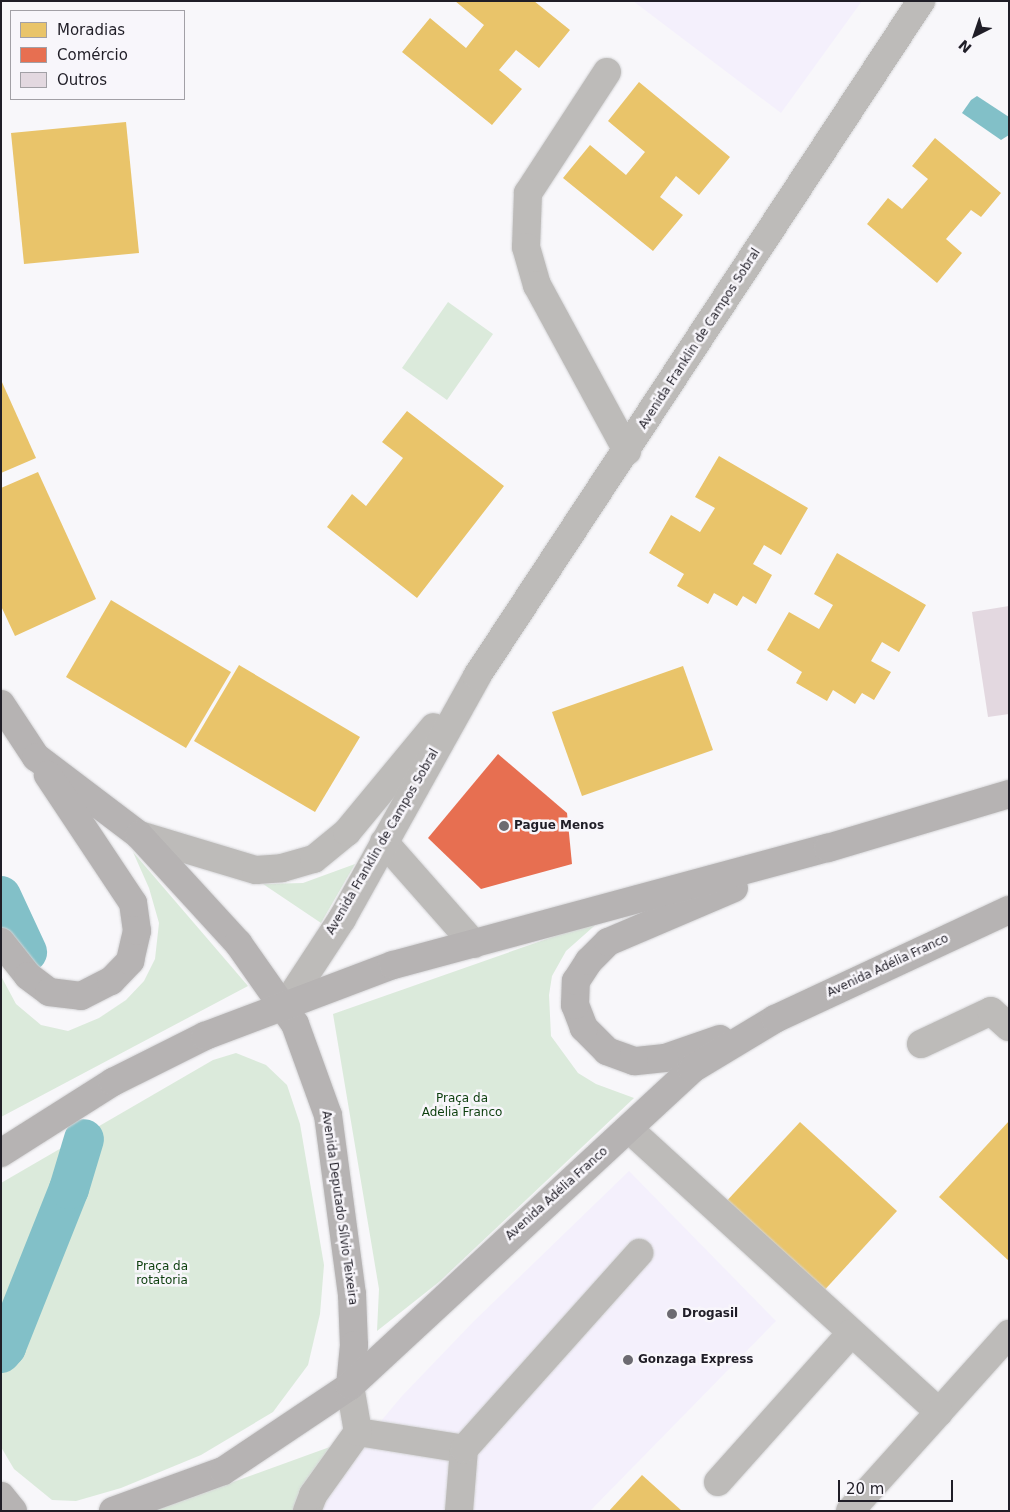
<!DOCTYPE html>
<html>
<head>
<meta charset="utf-8">
<style>
	body { margin:0 }
	#map { position:relative; width:1010px; height:1512px; overflow:hidden; background:#f8f7fa; font-family:"DejaVu Sans",sans-serif }
	div>[style] { position:absolute }
	.built>* { inset:0; background:#f4f0fc }
	.green>* { inset:0; background:#dbeadb }
	.water>* { inset:0; background:#82c0c8 }
	.homes>* { inset:0; background:#e9c46a }
	.shops>* { inset:0; background:#e76f51 }
	.canal>* { height:40px; margin:-20px; padding:0 20px; transform-origin:20px; border-radius:20px; background:#82c0c8 }
	.building>* { inset:0; background:#e3d8e0 }
	.roads { filter:drop-shadow(0 0 1px #d5d5d7) drop-shadow(0 0 1px #d5d5d7) }
	.minor>* { height:28px; margin:-14px; padding:0 14px; transform-origin:14px; border-radius:14px; background:#bdbbb9 }
	.major>* { height:28px; margin:-14px; padding:0 14px; transform-origin:14px; border-radius:14px; background:#b6b3b3 }
	.dots>* { width:14px; height:14px; translate:-50% -50%; box-sizing:border-box; border:2px solid #f8f6fb; border-radius:50% }
	span { translate:-50% -50%; white-space:nowrap; text-align:center; line-height:1.15; -webkit-text-stroke:5px #f8f6fb; paint-order:stroke }
	.street-label { font-size:12px; color:#201e27 }
	.poi-label { font-size:12px; color:#201e27; font-weight:700 }
	.left { translate:0 -50%; text-align:left }
	.park-label { font-size:12px; color:#0c3e0d }
	.frame { position:absolute; inset:0; border:2px solid #201e27; pointer-events:none }
	.legend { position:absolute; left:10px; top:10px; width:175px; height:90px; box-sizing:border-box; background:#f8f6fb; border:1px solid #a2a0a6; margin:0; padding:6px 9px; list-style:none; font-size:15px; color:#201e27 }
	.legend li { display:flex; align-items:center; gap:10px; height:25px }
	.legend b { width:25px; border:1px solid #a2a0a6 }
	.north { position:absolute; left:950px; top:10px; width:50px; height:50px; -webkit-text-stroke:4px #f8f6fb; paint-order:stroke; rotate:221deg; font-size:14px; font-weight:700; line-height:20px; text-align:center; color:#201e27 }
	.north::after { content:''; display:block; margin:auto; width:18px; height:22px; background:#201e27; clip-path:polygon(50% 0,100% 100%,50% 72%,0 100%) }
	.scale { position:absolute; left:838px; top:1480px; width:115px; height:22px; box-sizing:border-box; border:2px solid #201e27; border-top:0; padding-left:6px; font-size:15px; line-height:18px; white-space:nowrap; color:#201e27; -webkit-text-stroke:4px #f8f6fb; paint-order:stroke }
</style>
</head>
<body>
<div id="map">
	<div class="built">
		<i style="clip-path:polygon(633px 1px,862px 1px,781px 113px)"></i>
		<i style="clip-path:polygon(629px 1171px,776px 1321px,590px 1511px,318px 1511px,336px 1475px,402px 1396px,474px 1321px)"></i>
	</div>
	<div class="green">
		<i style="clip-path:polygon(448px 302px,493px 334px,447px 400px,402px 368px)"></i>
		<i style="clip-path:polygon(133px 852px,248px 986px,1px 1117px,1px 976px,16px 1004px,41px 1025px,68px 1031px,99px 1018px,126px 1000px,144px 981px,155px 959px,159px 923px,149px 888px)"></i>
		<i style="clip-path:polygon(355px 864px,321px 923px,263px 884px,303px 883px)"></i>
		<i style="clip-path:polygon(601px 920px,566px 951px,552px 976px,549px 995px,551px 1036px,578px 1073px,596px 1084px,634px 1098px,439px 1282px,377px 1331px,379px 1289px,333px 1014px)"></i>
		<i style="clip-path:polygon(236px 1053px,266px 1065px,287px 1085px,300px 1124px,324px 1265px,320px 1314px,308px 1365px,273px 1412px,201px 1455px,121px 1488px,76px 1501px,52px 1500px,14px 1469px,1px 1447px,1px 1183px,213px 1060px)"></i>
		<i style="clip-path:polygon(338px 1444px,299px 1511px,153px 1511px)"></i>
	</div>
	<div class="water">
		<i style="clip-path:polygon(977px 96px,1009px 117px,1009px 135px,1001px 140px,962px 113px,971px 100px)"></i>
	</div>
	<div class="homes">
		<i style="clip-path:polygon(455px 1px,534px 1px,570px 30px,539px 68px,516px 50px,499px 70px,522px 89px,492px 125px,402px 52px,430px 18px,466px 48px,484px 25px)"></i>
		<i style="clip-path:polygon(639px 82px,730px 157px,699px 195px,676px 176px,660px 197px,683px 215px,653px 251px,563px 178px,590px 145px,626px 175px,645px 152px,608px 121px)"></i>
		<i style="clip-path:polygon(126px 122px,139px 253px,24px 264px,11px 133px)"></i>
		<i style="clip-path:polygon(935px 138px,1001px 193px,981px 217px,971px 210px,946px 239px,962px 253px,937px 283px,867px 224px,888px 198px,902px 209px,928px 179px,912px 166px)"></i>
		<i style="clip-path:polygon(1px 380px,36px 458px,1px 473px)"></i>
		<i style="clip-path:polygon(407px 411px,504px 486px,417px 598px,327px 527px,352px 494px,366px 506px,403px 458px,382px 442px)"></i>
		<i style="clip-path:polygon(719px 456px,808px 508px,781px 555px,764px 545px,753px 564px,772px 575px,756px 604px,743px 596px,737px 606px,714px 593px,708px 604px,677px 586px,684px 574px,649px 553px,671px 515px,700px 532px,715px 508px,695px 497px)"></i>
		<i style="clip-path:polygon(38px 472px,96px 599px,15px 636px,1px 606px,1px 488px)"></i>
		<i style="clip-path:polygon(837px 553px,926px 605px,899px 652px,882px 642px,871px 661px,891px 672px,874px 700px,862px 693px,855px 704px,833px 690px,827px 701px,796px 683px,802px 672px,767px 650px,789px 612px,819px 629px,833px 605px,814px 594px)"></i>
		<i style="clip-path:polygon(111px 600px,231px 672px,186px 748px,66px 677px)"></i>
		<i style="clip-path:polygon(239px 665px,360px 737px,315px 812px,194px 741px)"></i>
		<i style="clip-path:polygon(683px 666px,713px 750px,582px 796px,552px 712px)"></i>
		<i style="clip-path:polygon(1009px 1121px,1009px 1261px,939px 1197px)"></i>
		<i style="clip-path:polygon(800px 1122px,897px 1211px,820px 1295px,722px 1206px)"></i>
		<i style="clip-path:polygon(642px 1475px,682px 1511px,609px 1511px)"></i>
	</div>
	<div class="shops">
		<i style="clip-path:polygon(498px 754px,567px 813px,572px 864px,481px 889px,428px 838px)"></i>
	</div>
	<div class="canal">
		<i style="left:1px;top:896px;width:62px;rotate:65.1deg"></i>
		<i style="left:1px;top:1353px;width:8px;rotate:-50deg"></i>
		<i style="left:6px;top:1347px;width:170px;rotate:-68.3deg"></i>
		<i style="left:69px;top:1189px;width:52px;rotate:-73.3deg"></i>
	</div>
	<div class="building">
		<i style="clip-path:polygon(1009px 606px,1009px 714px,988px 717px,972px 612px)"></i>
	</div>
	<div class="roads">
		<div class="minor">
			<i style="left:607px;top:72px;width:145px;rotate:123.1deg"></i>
			<i style="left:528px;top:193px;width:54px;rotate:92.1deg"></i>
			<i style="left:526px;top:247px;width:40px;rotate:74deg"></i>
			<i style="left:537px;top:285px;width:189px;rotate:61.5deg"></i>
			<i style="left:139px;top:835px;width:122px;rotate:16.7deg"></i>
			<i style="left:256px;top:870px;width:26px;rotate:-4deg"></i>
			<i style="left:282px;top:868px;width:33px;rotate:-16deg"></i>
			<i style="left:314px;top:859px;width:43px;rotate:-39.3deg"></i>
			<i style="left:347px;top:832px;width:136px;rotate:-50.4deg"></i>
			<i style="left:384px;top:842px;width:136px;rotate:48.6deg"></i>
			<i style="left:285px;top:1006px;width:104px;rotate:-56.8deg"></i>
			<i style="left:342px;top:919px;width:278px;rotate:-60.9deg"></i>
			<i style="left:477px;top:676px;width:808px;rotate:-56.66deg"></i>
			<i style="left:921px;top:1044px;width:77px;rotate:-25.2deg"></i>
			<i style="left:991px;top:1011px;width:24px;rotate:42deg"></i>
			<i style="left:629px;top:1129px;width:420px;rotate:42.4deg"></i>
			<i style="left:939px;top:1412px;width:105px;rotate:-48.1deg"></i>
			<i style="left:358px;top:1432px;width:107px;rotate:9.1deg"></i>
			<i style="left:718px;top:1482px;width:200px;rotate:-48.2deg"></i>
			<i style="left:307px;top:1511px;width:17px;rotate:-69deg"></i>
			<i style="left:313px;top:1495px;width:77px;rotate:-54.5deg"></i>
			<i style="left:358px;top:1432px;width:47px;rotate:-99.9deg"></i>
			<i style="left:459px;top:1511px;width:62px;rotate:-85.4deg"></i>
			<i style="left:464px;top:1449px;width:263px;rotate:-48.2deg"></i>
			<i style="left:850px;top:1511px;width:133px;rotate:-48deg"></i>
		</div>
		<div class="major">
			<i style="left:1px;top:704px;width:64px;rotate:56.6deg"></i>
			<i style="left:36px;top:757px;width:129px;rotate:37.1deg"></i>
			<i style="left:139px;top:835px;width:147px;rotate:47.5deg"></i>
			<i style="left:238px;top:943px;width:99px;rotate:54.9deg"></i>
			<i style="left:295px;top:1024px;width:97px;rotate:70.1deg"></i>
			<i style="left:328px;top:1115px;width:181px;rotate:82.4deg"></i>
			<i style="left:352px;top:1294px;width:51px;rotate:87.8deg"></i>
			<i style="left:354px;top:1345px;width:41px;rotate:95.6deg"></i>
			<i style="left:1px;top:942px;width:43px;rotate:51.5deg"></i>
			<i style="left:28px;top:976px;width:26px;rotate:37deg"></i>
			<i style="left:49px;top:992px;width:32px;rotate:7deg"></i>
			<i style="left:81px;top:996px;width:34px;rotate:-27deg"></i>
			<i style="left:111px;top:981px;width:28px;rotate:-46deg"></i>
			<i style="left:130px;top:961px;width:31px;rotate:-77deg"></i>
			<i style="left:137px;top:931px;width:28px;rotate:-98deg"></i>
			<i style="left:133px;top:903px;width:154px;rotate:-123.6deg"></i>
			<i style="left:720px;top:1039px;width:58px;rotate:160.9deg"></i>
			<i style="left:665px;top:1058px;width:31px;rotate:174deg"></i>
			<i style="left:634px;top:1061px;width:29px;rotate:-160deg"></i>
			<i style="left:607px;top:1051px;width:33px;rotate:-135deg"></i>
			<i style="left:584px;top:1028px;width:25px;rotate:-111deg"></i>
			<i style="left:575px;top:1005px;width:24px;rotate:-88deg"></i>
			<i style="left:576px;top:981px;width:24px;rotate:-57deg"></i>
			<i style="left:589px;top:961px;width:27px;rotate:-45deg"></i>
			<i style="left:608px;top:942px;width:137px;rotate:-23.2deg"></i>
			<i style="left:1px;top:1153px;width:133px;rotate:-32.4deg"></i>
			<i style="left:113px;top:1082px;width:103px;rotate:-26.6deg"></i>
			<i style="left:205px;top:1036px;width:201px;rotate:-20.7deg"></i>
			<i style="left:393px;top:965px;width:450px;rotate:-15.1deg"></i>
			<i style="left:828px;top:848px;width:189px;rotate:-16.6deg"></i>
			<i style="left:1px;top:1496px;width:19px;rotate:51deg"></i>
			<i style="left:113px;top:1511px;width:117px;rotate:-20deg"></i>
			<i style="left:223px;top:1471px;width:153px;rotate:-33.8deg"></i>
			<i style="left:350px;top:1386px;width:466px;rotate:-42.8deg"></i>
			<i style="left:692px;top:1069px;width:97px;rotate:-31.1deg"></i>
			<i style="left:775px;top:1019px;width:258px;rotate:-25deg"></i>
		</div>
	</div>
	<div class="dots">
		<i style="left:504px;top:826px;background:#6c6a71"></i>
		<i style="left:672px;top:1314px;background:#6c6a71"></i>
		<i style="left:628px;top:1360px;background:#6c6a71"></i>
	</div>
	<div class="street-label">
		<span style="left:700px;top:339px;rotate:-57deg">Avenida Franklin de Campos Sobral</span>
		<span style="left:383px;top:842px;rotate:-60deg">Avenida Franklin de Campos Sobral</span>
		<span style="left:888px;top:966px;rotate:-25deg">Avenida Adélia Franco</span>
		<span style="left:557px;top:1194px;rotate:-42deg">Avenida Adélia Franco</span>
		<span style="left:339px;top:1208px;rotate:82deg">Avenida Deputado Sílvio Teixeira</span>
	</div>
	<div class="poi-label">
		<span class="left" style="left:514px;top:826px">Pague Menos</span>
		<span class="left" style="left:682px;top:1314px">Drogasil</span>
		<span class="left" style="left:638px;top:1360px">Gonzaga Express</span>
	</div>
	<div class="park-label">
		<span style="left:462px;top:1106px">Praça da<br>Adelia Franco</span>
		<span style="left:162px;top:1274px">Praça da<br>rotatoria</span>
	</div>
	<div class="frame"></div>
	<ul class="legend">
	<li><b style="height:14px;background:#e9c46a"></b>Moradias</li>
	<li><b style="height:14px;background:#e76f51"></b>Comércio</li>
	<li><b style="height:14px;background:#e3d8e0"></b>Outros</li>
	</ul>
	<div class="north">N</div>
	<div class="scale">20 m</div>
</div>
</body>
</html>
